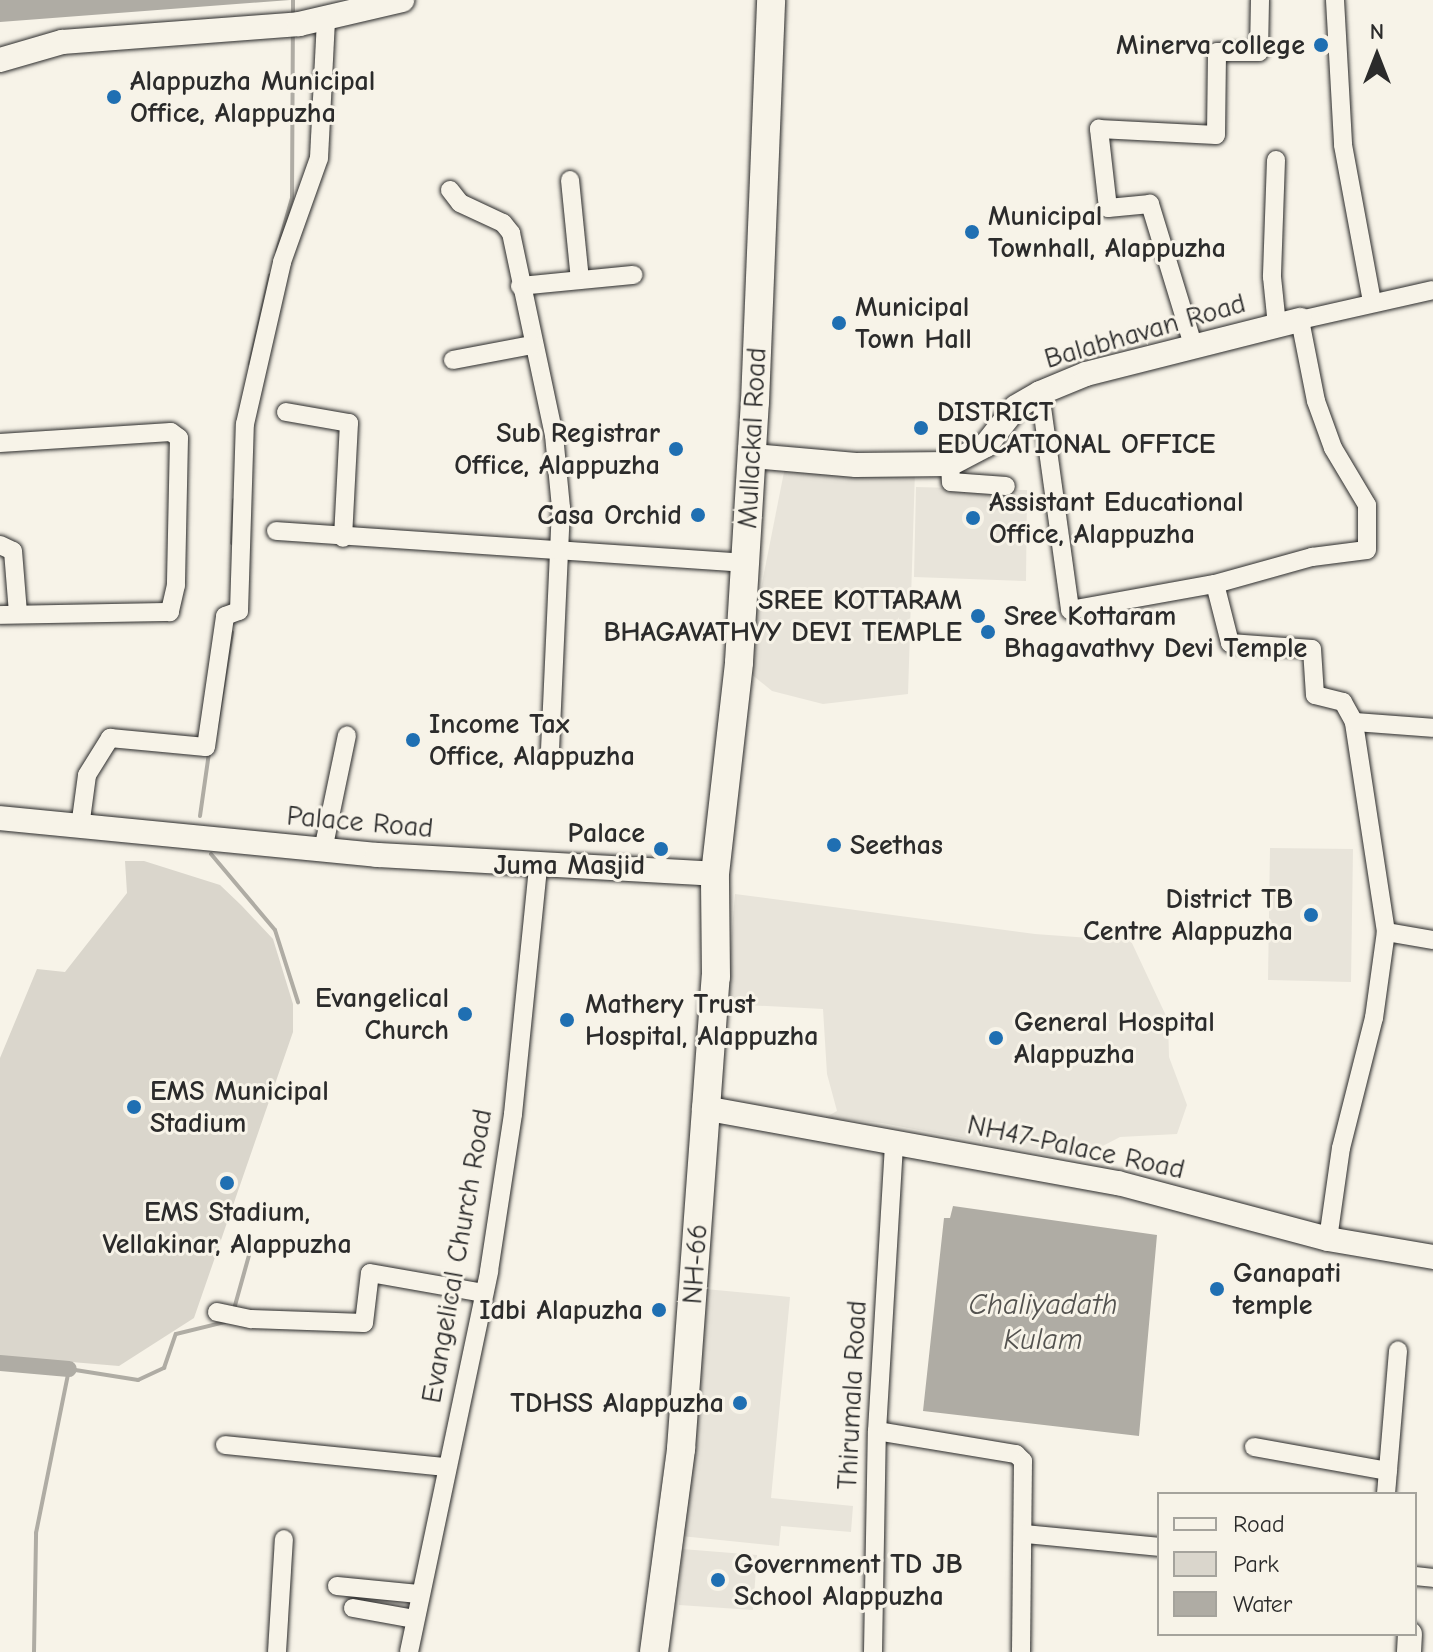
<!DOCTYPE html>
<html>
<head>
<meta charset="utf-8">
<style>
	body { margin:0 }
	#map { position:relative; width:1433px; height:1652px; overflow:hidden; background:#f7f3e8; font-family:"Comic Neue",sans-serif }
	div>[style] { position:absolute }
	.built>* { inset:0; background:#e8e4da }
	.green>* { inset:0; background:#dad6cc }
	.water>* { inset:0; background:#afaca4 }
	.stream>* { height:4px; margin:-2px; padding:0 2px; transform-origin:2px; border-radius:2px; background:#afaca4 }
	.canal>* { height:16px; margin:-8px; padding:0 8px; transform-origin:8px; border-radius:8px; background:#afaca4 }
	.roads { filter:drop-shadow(0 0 2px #2b2b2b) drop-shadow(0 0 2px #2b2b2b) }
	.street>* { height:18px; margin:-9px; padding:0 9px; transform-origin:9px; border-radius:9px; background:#f7f3e8 }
	.secondary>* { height:24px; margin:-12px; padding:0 12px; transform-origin:12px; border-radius:12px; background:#f7f3e8 }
	.primary>* { height:28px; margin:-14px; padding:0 14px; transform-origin:14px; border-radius:14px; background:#f7f3e8 }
	.dots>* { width:22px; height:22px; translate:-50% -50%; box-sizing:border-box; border:4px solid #f7f3e8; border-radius:50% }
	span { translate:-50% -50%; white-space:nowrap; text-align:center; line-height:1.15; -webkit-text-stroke:6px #f7f3e8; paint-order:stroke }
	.poi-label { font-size:28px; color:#2b2b2b; font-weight:700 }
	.right { translate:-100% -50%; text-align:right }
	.left { translate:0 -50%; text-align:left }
	.street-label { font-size:28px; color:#2b2b2b }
	.water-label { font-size:30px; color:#53524f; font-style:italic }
	.legend { position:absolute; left:1157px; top:1492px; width:260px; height:144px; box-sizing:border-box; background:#f7f3e8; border:2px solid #a5a39c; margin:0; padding:10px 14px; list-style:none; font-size:24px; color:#2b2b2b }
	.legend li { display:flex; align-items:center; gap:16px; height:40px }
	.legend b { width:40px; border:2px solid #a5a39c }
	.north { position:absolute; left:1337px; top:16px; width:80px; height:80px; -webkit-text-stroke:6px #f7f3e8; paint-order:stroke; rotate:0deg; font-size:22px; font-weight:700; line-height:32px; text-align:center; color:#2b2b2b }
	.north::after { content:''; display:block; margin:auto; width:28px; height:36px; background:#2b2b2b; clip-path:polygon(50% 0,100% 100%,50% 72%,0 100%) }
</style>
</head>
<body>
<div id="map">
	<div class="built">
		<i style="clip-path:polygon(785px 467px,915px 470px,908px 694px,823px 704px,772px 691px,745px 669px)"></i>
		<i style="clip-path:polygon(916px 487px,1027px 490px,1026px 581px,914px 577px)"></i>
		<i style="clip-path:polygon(1270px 848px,1353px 849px,1351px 982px,1268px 980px)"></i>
		<i style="clip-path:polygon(735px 894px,1035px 934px,1131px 941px,1168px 1020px,1169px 1057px,1187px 1105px,1177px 1134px,1120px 1137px,1093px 1151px,1049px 1155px,882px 1123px,824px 1118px,837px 1111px,827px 1074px,823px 1009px,726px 1004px)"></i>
		<i style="clip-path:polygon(705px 1289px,790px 1297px,771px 1498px,853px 1506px,851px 1532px,781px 1526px,779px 1546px,681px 1536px)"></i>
		<i style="clip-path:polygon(682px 1549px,757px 1555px,753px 1610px,679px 1605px)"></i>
	</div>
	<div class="green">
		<i style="clip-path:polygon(125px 861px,144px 861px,220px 885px,241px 905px,273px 939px,293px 1004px,293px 1032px,194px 1318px,119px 1366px,0 1356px,0 1058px,37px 969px,65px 972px,127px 893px)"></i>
	</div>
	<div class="water">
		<i style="clip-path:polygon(0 0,290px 0,0 22px)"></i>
		<i style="clip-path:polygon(953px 1206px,1157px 1235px,1139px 1436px,923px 1411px,944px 1218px,950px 1218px)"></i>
	</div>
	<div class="stream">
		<i style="left:293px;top:0;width:18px;rotate:90deg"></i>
		<i style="left:277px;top:251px;width:55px;rotate:-74.2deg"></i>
		<i style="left:292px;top:198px;width:164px;rotate:-89.7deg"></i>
		<i style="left:250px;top:364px;width:91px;rotate:-77.3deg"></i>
		<i style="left:232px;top:543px;width:43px;rotate:-87.3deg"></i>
		<i style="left:217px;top:725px;width:94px;rotate:-80.8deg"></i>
		<i style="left:200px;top:816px;width:64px;rotate:-81.9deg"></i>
		<i style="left:211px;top:854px;width:99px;rotate:49.9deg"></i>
		<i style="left:275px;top:930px;width:76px;rotate:72.3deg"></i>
		<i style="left:234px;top:1309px;width:63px;rotate:-74.4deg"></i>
		<i style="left:34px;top:1652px;width:119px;rotate:-89deg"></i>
		<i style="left:36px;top:1533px;width:167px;rotate:-78.6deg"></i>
		<i style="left:69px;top:1369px;width:70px;rotate:9.1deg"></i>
		<i style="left:138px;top:1380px;width:29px;rotate:-25deg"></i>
		<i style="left:164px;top:1368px;width:36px;rotate:-71deg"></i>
		<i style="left:176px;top:1334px;width:50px;rotate:-13.8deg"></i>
	</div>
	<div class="canal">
		<i style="left:0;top:1363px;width:69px;rotate:5deg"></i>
	</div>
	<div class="roads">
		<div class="street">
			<i style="left:1335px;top:0;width:145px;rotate:86.8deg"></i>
			<i style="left:1343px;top:145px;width:159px;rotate:79.5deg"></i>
			<i style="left:1276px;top:160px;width:117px;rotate:92deg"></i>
			<i style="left:1272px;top:277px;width:48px;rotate:84.1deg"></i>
			<i style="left:570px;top:180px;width:100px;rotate:84.3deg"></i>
			<i style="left:450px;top:190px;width:16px;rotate:52deg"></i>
			<i style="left:460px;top:203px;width:47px;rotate:24.9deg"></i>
			<i style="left:503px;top:223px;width:13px;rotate:51deg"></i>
			<i style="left:511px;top:233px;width:207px;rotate:78deg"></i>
			<i style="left:554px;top:435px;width:73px;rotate:84.5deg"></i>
			<i style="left:561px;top:508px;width:242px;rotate:92.6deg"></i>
			<i style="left:520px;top:286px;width:114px;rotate:-5.6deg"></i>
			<i style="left:1194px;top:348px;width:151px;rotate:-107deg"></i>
			<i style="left:1150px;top:204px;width:42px;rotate:174.6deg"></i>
			<i style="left:1108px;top:208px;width:80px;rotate:-96.5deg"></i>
			<i style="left:1099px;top:129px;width:117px;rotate:2.9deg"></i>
			<i style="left:1216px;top:135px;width:83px;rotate:-89.3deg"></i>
			<i style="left:1217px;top:52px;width:42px"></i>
			<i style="left:1259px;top:52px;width:52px;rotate:-88.9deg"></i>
			<i style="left:453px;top:360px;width:80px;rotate:-10.8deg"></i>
			<i style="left:1040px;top:393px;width:219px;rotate:82.1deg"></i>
			<i style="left:1070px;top:610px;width:147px;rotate:-10.2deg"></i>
			<i style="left:1215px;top:584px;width:61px;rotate:75.7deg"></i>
			<i style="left:1230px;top:643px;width:82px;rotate:4.2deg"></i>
			<i style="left:1312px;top:649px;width:46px;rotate:86.3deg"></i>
			<i style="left:1315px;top:695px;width:29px;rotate:14deg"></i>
			<i style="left:1343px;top:702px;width:23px;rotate:61deg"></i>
			<i style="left:286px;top:412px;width:64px;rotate:9.9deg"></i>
			<i style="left:349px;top:423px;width:115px;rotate:93deg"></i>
			<i style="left:0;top:443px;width:171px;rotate:-3.7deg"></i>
			<i style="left:171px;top:432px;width:10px;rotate:37deg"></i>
			<i style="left:179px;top:438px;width:147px;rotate:91.2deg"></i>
			<i style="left:176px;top:585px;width:28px;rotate:103deg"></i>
			<i style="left:170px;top:612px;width:170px;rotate:179deg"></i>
			<i style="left:950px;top:464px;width:18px;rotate:87deg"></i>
			<i style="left:951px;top:482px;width:55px;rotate:4.2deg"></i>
			<i style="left:276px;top:531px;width:470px;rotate:3.9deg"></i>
			<i style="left:0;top:545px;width:14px;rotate:25deg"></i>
			<i style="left:13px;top:551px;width:62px;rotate:85.4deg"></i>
			<i style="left:1215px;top:584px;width:101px;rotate:-15.6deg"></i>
			<i style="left:1312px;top:557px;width:55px;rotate:-7.3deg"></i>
			<i style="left:1367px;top:550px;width:45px;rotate:-90deg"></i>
			<i style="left:1367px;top:505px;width:66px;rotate:-120.8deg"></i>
			<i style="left:1333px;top:448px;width:50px;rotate:-109.9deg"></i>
			<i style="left:1316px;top:401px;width:83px;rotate:-101.2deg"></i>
			<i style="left:1300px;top:320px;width:136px;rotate:-12.7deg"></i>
			<i style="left:80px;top:827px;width:52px;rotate:-82.3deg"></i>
			<i style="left:87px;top:775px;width:44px;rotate:-58.1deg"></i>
			<i style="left:110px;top:738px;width:96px;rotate:5.4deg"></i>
			<i style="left:206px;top:747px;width:132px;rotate:-81.7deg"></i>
			<i style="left:225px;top:616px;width:15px;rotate:-20deg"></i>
			<i style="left:239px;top:611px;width:187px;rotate:-88.2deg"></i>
			<i style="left:245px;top:424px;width:166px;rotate:-77.1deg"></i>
			<i style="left:282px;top:262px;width:110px;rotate:-70.4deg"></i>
			<i style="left:319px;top:158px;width:139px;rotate:-87.1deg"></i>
			<i style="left:323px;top:850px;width:117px;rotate:-78.2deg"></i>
			<i style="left:1386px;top:932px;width:48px;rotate:9.7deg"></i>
			<i style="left:1328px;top:1239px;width:92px;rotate:-81.9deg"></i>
			<i style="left:1341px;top:1148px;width:134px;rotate:-75.8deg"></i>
			<i style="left:1374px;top:1018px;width:87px;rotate:-82.1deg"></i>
			<i style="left:1386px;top:932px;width:212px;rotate:-98.7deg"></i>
			<i style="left:1354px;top:722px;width:79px;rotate:4.3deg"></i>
			<i style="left:217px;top:1312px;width:35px;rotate:12deg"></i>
			<i style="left:251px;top:1319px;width:113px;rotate:2deg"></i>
			<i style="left:364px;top:1323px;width:50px;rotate:-83.2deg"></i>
			<i style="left:370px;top:1273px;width:116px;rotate:10deg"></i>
			<i style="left:877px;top:1431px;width:141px;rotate:9.4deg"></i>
			<i style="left:1016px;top:1454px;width:10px;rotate:45deg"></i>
			<i style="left:1023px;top:1461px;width:191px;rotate:90.6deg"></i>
			<i style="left:225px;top:1445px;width:221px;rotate:5.7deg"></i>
			<i style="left:1254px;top:1447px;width:136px;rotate:10.2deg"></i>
			<i style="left:1386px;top:1494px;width:144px;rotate:-85.2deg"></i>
			<i style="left:1025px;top:1534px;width:135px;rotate:5.5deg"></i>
			<i style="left:1415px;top:1576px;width:18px;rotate:6deg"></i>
			<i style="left:337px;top:1586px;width:82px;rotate:5.6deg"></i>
			<i style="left:353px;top:1608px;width:63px;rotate:10.1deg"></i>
			<i style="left:277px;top:1652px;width:113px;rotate:-86.5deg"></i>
			<i style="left:409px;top:1652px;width:389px;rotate:-78.1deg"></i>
			<i style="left:489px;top:1271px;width:159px;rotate:-81.3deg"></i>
			<i style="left:513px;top:1114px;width:248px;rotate:-84.2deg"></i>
			<i style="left:873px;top:1652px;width:221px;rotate:-89deg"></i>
			<i style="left:877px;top:1431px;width:290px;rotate:-86.6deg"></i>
		</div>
		<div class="secondary">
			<i style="left:0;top:60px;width:65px;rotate:-16.2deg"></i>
			<i style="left:62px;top:42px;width:238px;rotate:-4.3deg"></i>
			<i style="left:299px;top:24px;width:106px;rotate:-13.1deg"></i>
			<i style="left:753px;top:456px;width:103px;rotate:5deg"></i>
			<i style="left:856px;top:465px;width:94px;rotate:-0.6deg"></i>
			<i style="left:950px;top:464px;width:41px;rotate:-27.8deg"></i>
			<i style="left:986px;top:445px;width:48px;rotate:-51.7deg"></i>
			<i style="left:1016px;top:407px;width:28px;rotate:-30deg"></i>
			<i style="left:1040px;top:393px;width:50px;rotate:-22.4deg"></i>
			<i style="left:1086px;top:374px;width:221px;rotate:-14.2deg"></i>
			<i style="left:0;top:818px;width:379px;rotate:5.6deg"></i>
			<i style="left:377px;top:855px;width:339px;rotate:3.2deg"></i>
			<i style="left:704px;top:1108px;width:421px;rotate:10.3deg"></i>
			<i style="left:1118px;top:1183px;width:217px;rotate:14.9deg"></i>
			<i style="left:1328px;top:1239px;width:107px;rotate:9.7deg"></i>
			<i style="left:1409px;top:1652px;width:18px;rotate:-87deg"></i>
		</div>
		<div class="primary">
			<i style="left:654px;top:1652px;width:205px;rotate:-82.4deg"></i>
			<i style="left:681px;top:1449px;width:473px;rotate:-85.8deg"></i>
			<i style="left:716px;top:977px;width:103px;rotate:-90.6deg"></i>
			<i style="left:715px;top:874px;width:213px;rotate:-83.5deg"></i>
			<i style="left:739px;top:662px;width:260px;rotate:-86.5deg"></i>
			<i style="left:755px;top:402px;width:402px;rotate:-87.7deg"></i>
		</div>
	</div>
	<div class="dots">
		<i style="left:1321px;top:45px;background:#1f6fb2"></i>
		<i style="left:114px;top:97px;background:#1f6fb2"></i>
		<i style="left:972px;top:232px;background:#1f6fb2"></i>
		<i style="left:839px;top:323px;background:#1f6fb2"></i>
		<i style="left:921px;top:428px;background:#1f6fb2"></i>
		<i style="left:676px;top:449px;background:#1f6fb2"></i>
		<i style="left:698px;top:515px;background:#1f6fb2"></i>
		<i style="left:973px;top:518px;background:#1f6fb2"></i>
		<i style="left:978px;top:616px;background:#1f6fb2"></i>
		<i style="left:988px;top:632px;background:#1f6fb2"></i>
		<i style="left:413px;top:740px;background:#1f6fb2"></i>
		<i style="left:834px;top:845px;background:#1f6fb2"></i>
		<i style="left:661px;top:849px;background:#1f6fb2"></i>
		<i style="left:1311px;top:915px;background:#1f6fb2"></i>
		<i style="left:465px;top:1014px;background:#1f6fb2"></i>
		<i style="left:567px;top:1020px;background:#1f6fb2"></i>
		<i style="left:996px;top:1038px;background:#1f6fb2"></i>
		<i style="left:134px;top:1107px;background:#1f6fb2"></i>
		<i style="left:227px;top:1183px;background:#1f6fb2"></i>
		<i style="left:1217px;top:1289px;background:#1f6fb2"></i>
		<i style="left:659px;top:1310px;background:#1f6fb2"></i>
		<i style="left:740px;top:1403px;background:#1f6fb2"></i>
		<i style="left:718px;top:1580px;background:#1f6fb2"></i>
	</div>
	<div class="poi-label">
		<span class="right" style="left:1305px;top:45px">Minerva college</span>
		<span class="left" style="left:130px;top:97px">Alappuzha Municipal<br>Office, Alappuzha</span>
		<span class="left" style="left:988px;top:232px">Municipal<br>Townhall, Alappuzha</span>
		<span class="left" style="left:855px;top:323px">Municipal<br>Town Hall</span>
		<span class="left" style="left:937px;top:428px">DISTRICT<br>EDUCATIONAL OFFICE</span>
		<span class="right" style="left:660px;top:449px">Sub Registrar<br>Office, Alappuzha</span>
		<span class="left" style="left:989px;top:518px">Assistant Educational<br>Office, Alappuzha</span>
		<span class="right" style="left:682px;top:515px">Casa Orchid</span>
		<span class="right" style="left:962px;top:616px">SREE KOTTARAM<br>BHAGAVATHVY DEVI TEMPLE</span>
		<span class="left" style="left:1004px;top:632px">Sree Kottaram<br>Bhagavathvy Devi Temple</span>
		<span class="left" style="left:429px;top:740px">Income Tax<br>Office, Alappuzha</span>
		<span class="right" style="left:645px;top:849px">Palace<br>Juma Masjid</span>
		<span class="left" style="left:850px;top:845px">Seethas</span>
		<span class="right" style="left:1293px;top:915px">District TB<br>Centre Alappuzha</span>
		<span class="right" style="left:449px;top:1014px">Evangelical<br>Church</span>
		<span class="left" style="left:585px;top:1020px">Mathery Trust<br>Hospital, Alappuzha</span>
		<span class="left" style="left:1014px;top:1038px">General Hospital<br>Alappuzha</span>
		<span class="left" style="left:150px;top:1107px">EMS Municipal<br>Stadium</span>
		<span style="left:227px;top:1228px">EMS Stadium,<br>Vellakinar, Alappuzha</span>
		<span class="left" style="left:1233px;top:1289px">Ganapati<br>temple</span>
		<span class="right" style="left:643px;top:1310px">Idbi Alapuzha</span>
		<span class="right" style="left:724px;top:1403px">TDHSS Alappuzha</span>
		<span class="left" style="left:734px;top:1580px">Government TD JB<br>School Alappuzha</span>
	</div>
	<div class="street-label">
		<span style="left:1145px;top:331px;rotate:-16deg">Balabhavan Road</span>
		<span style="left:752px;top:438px;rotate:-87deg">Mullackal Road</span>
		<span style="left:360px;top:822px;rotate:5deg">Palace Road</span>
		<span style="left:1076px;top:1147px;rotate:12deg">NH47-Palace Road</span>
		<span style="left:457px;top:1256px;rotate:-80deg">Evangelical Church Road</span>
		<span style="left:695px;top:1264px;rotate:-86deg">NH-66</span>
		<span style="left:852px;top:1395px;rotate:-87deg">Thirumala Road</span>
	</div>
	<div class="water-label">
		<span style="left:1043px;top:1322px">Chaliyadath<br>Kulam</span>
	</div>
	<ul class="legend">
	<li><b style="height:10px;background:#f7f3e8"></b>Road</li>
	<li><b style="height:22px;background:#dad6cc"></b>Park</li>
	<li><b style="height:22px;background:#afaca4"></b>Water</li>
	</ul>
	<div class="north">N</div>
</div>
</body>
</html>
